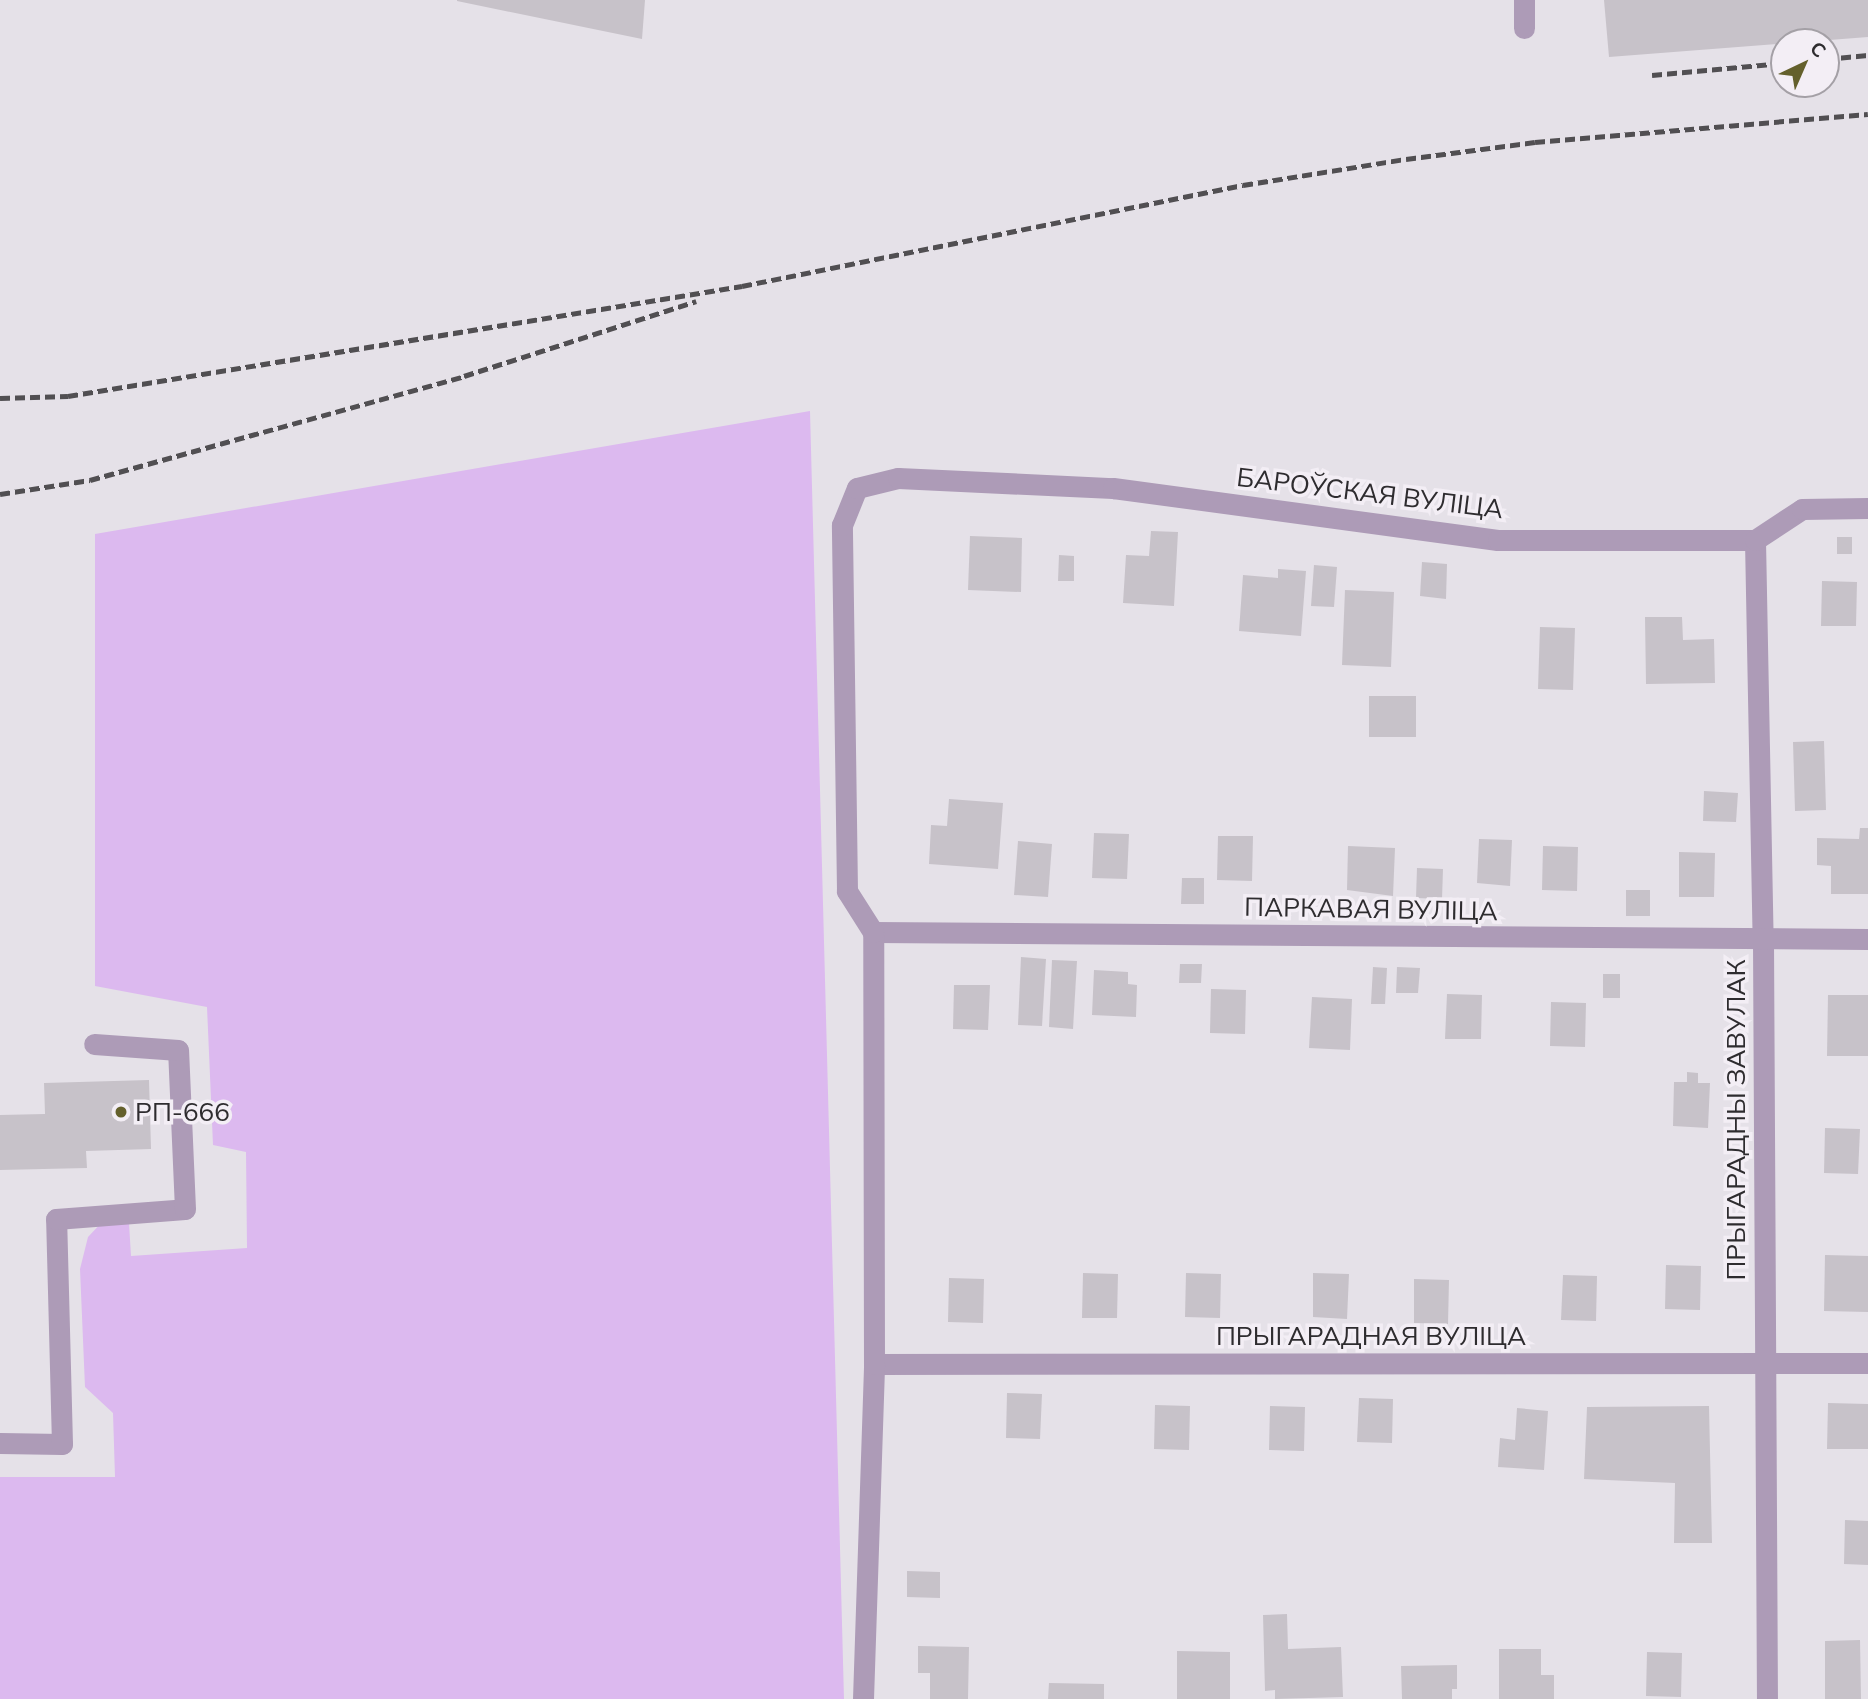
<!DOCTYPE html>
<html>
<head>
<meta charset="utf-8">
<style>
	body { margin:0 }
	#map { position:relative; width:1868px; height:1699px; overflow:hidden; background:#e5e1e8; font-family:Mulish,sans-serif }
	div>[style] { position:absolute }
	.green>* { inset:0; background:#dcb9ef }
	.building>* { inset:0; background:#c7c2c9 }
	.minor>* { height:21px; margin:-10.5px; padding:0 10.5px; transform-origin:10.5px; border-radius:10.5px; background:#ad9bb7 }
	.rail>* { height:5px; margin-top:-2.5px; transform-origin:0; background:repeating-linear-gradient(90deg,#514f52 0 10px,transparent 0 15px) }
	.dots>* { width:19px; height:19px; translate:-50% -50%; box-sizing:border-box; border:4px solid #f3eef5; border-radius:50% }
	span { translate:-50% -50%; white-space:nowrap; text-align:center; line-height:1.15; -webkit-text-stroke:7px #f3eef5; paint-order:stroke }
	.street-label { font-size:26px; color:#2e2c2f }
	.poi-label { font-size:26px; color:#2e2c2f }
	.left { translate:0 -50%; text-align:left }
	.north { position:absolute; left:1770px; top:28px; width:70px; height:70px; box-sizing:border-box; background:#f3eef5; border:2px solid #a4a0a6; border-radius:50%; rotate:44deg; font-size:19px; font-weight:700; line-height:28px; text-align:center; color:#2e2c2f }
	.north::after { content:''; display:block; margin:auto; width:24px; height:32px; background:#64602c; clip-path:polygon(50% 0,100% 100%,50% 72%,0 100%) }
</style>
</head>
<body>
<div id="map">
	<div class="green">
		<i style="clip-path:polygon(810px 411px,844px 1699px,0 1699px,0 1477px,115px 1477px,113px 1413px,85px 1387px,80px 1269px,88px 1237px,105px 1219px,129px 1223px,131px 1256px,247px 1248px,246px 1152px,213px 1145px,207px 1007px,95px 986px,95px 534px)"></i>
	</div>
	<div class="building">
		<i style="clip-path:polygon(457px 0,645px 0,642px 39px,457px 1px)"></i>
		<i style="clip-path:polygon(1604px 0,1868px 0,1868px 37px,1609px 57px)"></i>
		<i style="clip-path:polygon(1151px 531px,1178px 532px,1174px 606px,1123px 603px,1126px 555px,1149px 556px)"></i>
		<i style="clip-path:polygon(970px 536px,1022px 538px,1021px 592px,968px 590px)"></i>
		<i style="clip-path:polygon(1837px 537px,1852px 537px,1852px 554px,1837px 554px)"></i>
		<i style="clip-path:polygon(1059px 555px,1074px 556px,1074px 581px,1058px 581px)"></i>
		<i style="clip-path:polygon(1422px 562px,1447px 564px,1446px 599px,1420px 596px)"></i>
		<i style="clip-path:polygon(1314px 565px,1337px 567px,1334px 607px,1311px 606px)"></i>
		<i style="clip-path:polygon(1278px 569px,1306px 571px,1301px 636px,1239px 631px,1243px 575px,1278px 578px)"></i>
		<i style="clip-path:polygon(1822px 581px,1857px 582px,1856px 626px,1821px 626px)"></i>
		<i style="clip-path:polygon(1345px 590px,1394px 592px,1391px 667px,1342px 665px)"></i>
		<i style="clip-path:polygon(1645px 617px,1682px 617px,1683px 640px,1714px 639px,1715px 683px,1646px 684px)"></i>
		<i style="clip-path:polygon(1540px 627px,1575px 628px,1573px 690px,1538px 689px)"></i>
		<i style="clip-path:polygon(1369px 696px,1416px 696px,1416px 737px,1369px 737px)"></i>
		<i style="clip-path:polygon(1824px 741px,1826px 810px,1795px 811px,1793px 742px)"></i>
		<i style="clip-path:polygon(1704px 791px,1738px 793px,1736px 822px,1703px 821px)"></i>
		<i style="clip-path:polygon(949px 799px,1003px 803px,998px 869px,929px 864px,931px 825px,947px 826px)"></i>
		<i style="clip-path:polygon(1860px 828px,1868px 828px,1868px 894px,1831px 894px,1831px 866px,1817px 865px,1817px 838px,1859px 839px)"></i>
		<i style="clip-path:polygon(1094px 833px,1129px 834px,1127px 879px,1092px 878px)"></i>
		<i style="clip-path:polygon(1218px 836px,1253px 836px,1252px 881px,1217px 880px)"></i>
		<i style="clip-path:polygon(1479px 839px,1512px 840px,1510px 886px,1477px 883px)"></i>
		<i style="clip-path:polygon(1018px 841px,1052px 844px,1048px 897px,1014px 895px)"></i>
		<i style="clip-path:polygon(1348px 846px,1395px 848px,1393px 896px,1347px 890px)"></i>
		<i style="clip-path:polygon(1543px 846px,1578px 847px,1577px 891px,1542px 890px)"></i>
		<i style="clip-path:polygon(1679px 852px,1715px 853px,1714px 897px,1679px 897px)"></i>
		<i style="clip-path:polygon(1417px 868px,1443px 869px,1442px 899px,1416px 898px)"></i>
		<i style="clip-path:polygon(1182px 878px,1204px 878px,1204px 904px,1181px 904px)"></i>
		<i style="clip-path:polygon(1626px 890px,1650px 890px,1650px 916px,1626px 916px)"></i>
		<i style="clip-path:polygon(1021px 957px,1046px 959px,1042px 1026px,1018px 1025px)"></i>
		<i style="clip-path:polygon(1052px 960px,1077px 961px,1073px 1029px,1049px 1027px)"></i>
		<i style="clip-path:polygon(1180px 964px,1202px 964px,1201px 983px,1179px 983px)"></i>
		<i style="clip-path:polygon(1373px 967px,1387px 968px,1385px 1004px,1371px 1004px)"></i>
		<i style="clip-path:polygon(1397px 967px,1420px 968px,1418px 993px,1396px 993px)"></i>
		<i style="clip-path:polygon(1094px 970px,1128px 972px,1128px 984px,1137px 985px,1136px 1017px,1092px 1015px)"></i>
		<i style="clip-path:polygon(1603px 974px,1620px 974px,1620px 998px,1603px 998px)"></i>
		<i style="clip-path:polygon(954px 985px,990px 985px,988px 1030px,953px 1029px)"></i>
		<i style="clip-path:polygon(1211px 989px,1246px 990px,1245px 1034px,1210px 1033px)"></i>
		<i style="clip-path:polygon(1447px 994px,1482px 995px,1481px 1039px,1445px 1039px)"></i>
		<i style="clip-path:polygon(1828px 995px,1868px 995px,1868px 1056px,1827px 1056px)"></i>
		<i style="clip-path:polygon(1312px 997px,1352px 999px,1350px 1050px,1309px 1048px)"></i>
		<i style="clip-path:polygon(1551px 1002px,1586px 1003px,1585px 1047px,1550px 1046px)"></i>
		<i style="clip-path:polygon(1687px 1072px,1698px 1073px,1698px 1083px,1710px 1083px,1708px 1128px,1673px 1126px,1674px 1082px,1687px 1082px)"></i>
		<i style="clip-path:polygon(149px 1080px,151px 1149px,86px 1151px,87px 1168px,0 1170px,0 1115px,45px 1114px,44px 1083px)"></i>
		<i style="clip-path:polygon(1825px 1128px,1860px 1129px,1858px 1174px,1824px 1173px)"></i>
		<i style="clip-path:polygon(1825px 1255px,1868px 1256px,1868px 1312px,1824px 1311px)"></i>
		<i style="clip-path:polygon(1666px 1265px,1701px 1266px,1700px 1310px,1665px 1309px)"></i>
		<i style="clip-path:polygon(1083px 1273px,1118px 1274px,1117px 1318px,1082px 1318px)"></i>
		<i style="clip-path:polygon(1186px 1273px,1221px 1274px,1220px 1318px,1185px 1317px)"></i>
		<i style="clip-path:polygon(1313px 1273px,1349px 1274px,1347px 1319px,1313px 1317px)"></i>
		<i style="clip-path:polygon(1563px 1275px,1597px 1276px,1596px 1321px,1561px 1320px)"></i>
		<i style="clip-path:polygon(949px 1278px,984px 1279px,983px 1323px,948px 1322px)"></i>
		<i style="clip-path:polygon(1414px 1279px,1449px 1280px,1448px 1324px,1414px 1323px)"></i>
		<i style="clip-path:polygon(1007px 1393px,1042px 1394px,1040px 1439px,1006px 1438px)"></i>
		<i style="clip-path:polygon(1359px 1398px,1393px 1399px,1392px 1443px,1357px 1442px)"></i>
		<i style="clip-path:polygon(1828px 1403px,1868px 1404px,1868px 1449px,1827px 1449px)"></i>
		<i style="clip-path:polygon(1155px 1405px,1190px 1406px,1189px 1450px,1154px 1449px)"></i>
		<i style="clip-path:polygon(1270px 1406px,1305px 1407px,1304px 1451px,1269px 1450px)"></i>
		<i style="clip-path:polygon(1709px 1406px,1712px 1543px,1674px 1543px,1675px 1483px,1584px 1479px,1587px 1407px)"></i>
		<i style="clip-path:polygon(1517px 1408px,1548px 1411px,1544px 1470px,1498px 1467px,1500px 1438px,1515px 1440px)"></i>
		<i style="clip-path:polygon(1845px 1520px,1868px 1521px,1868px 1565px,1844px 1564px)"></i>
		<i style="clip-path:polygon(907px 1571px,940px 1572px,940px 1598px,907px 1597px)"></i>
		<i style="clip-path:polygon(1287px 1614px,1288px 1649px,1341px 1647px,1343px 1697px,1275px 1699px,1275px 1690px,1265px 1691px,1263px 1615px)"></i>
		<i style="clip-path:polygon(1860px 1640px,1861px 1699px,1825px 1699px,1825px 1641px)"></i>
		<i style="clip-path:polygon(918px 1646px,969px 1647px,968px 1699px,930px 1699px,930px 1673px,918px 1673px)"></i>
		<i style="clip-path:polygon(1499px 1649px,1541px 1649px,1541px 1675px,1554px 1675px,1554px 1699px,1499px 1699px)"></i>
		<i style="clip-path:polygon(1177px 1651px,1230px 1652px,1230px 1699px,1177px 1699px)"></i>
		<i style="clip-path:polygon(1647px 1652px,1682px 1653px,1681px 1697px,1646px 1696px)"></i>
		<i style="clip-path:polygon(1457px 1665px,1457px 1689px,1452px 1689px,1452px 1699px,1402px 1699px,1401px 1666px)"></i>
		<i style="clip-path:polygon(1049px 1683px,1104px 1684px,1104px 1699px,1048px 1699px)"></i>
	</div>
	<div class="minor">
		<i style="left:1524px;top:0;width:28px;rotate:90deg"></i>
		<i style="left:1755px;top:540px;width:401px;rotate:88.9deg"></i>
		<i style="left:1763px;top:941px;width:758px;rotate:89.7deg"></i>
		<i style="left:873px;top:932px;width:995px;rotate:0.4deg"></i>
		<i style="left:874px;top:1364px;width:994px;rotate:-0.06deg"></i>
		<i style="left:0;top:1443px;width:62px;rotate:0.9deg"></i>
		<i style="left:62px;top:1444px;width:225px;rotate:-91.5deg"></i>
		<i style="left:56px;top:1219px;width:129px;rotate:-4.4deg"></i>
		<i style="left:185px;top:1209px;width:159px;rotate:-92.5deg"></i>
		<i style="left:178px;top:1050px;width:84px;rotate:-175.9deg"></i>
		<i style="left:863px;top:1699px;width:335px;rotate:-88.1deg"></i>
		<i style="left:874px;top:1364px;width:432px;rotate:-90.1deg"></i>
		<i style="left:873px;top:932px;width:49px;rotate:-122.4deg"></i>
		<i style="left:847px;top:891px;width:366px;rotate:-90.8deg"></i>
		<i style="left:842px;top:525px;width:40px;rotate:-68deg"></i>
		<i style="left:857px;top:488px;width:42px;rotate:-13.7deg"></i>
		<i style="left:898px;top:478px;width:215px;rotate:2.7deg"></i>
		<i style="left:1113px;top:488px;width:388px;rotate:7.7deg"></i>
		<i style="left:1498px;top:540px;width:257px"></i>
		<i style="left:1755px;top:540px;width:56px;rotate:-33.4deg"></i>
		<i style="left:1802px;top:509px;width:66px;rotate:-0.9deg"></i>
	</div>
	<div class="rail">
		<i style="left:1826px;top:59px;width:42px;rotate:-5.4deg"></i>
		<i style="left:1652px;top:75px;width:133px;rotate:-5.2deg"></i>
		<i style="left:0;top:398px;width:68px;rotate:-1.7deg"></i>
		<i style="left:68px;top:396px;width:683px;rotate:-9.27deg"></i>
		<i style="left:742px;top:286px;width:511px;rotate:-11.4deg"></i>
		<i style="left:1243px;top:185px;width:165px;rotate:-9.1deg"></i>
		<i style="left:1406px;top:159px;width:130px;rotate:-7.5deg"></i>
		<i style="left:1535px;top:142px;width:334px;rotate:-4.8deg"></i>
		<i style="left:0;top:494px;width:91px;rotate:-8.8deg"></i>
		<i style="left:90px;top:480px;width:388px;rotate:-15.5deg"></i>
		<i style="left:464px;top:376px;width:244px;rotate:-17.9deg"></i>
	</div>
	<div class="dots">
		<i style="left:121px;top:1112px;background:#64602c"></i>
	</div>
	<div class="street-label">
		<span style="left:1370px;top:493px;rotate:7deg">БАРОЎСКАЯ ВУЛІЦА</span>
		<span style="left:1371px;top:909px;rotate:1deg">ПАРКАВАЯ ВУЛІЦА</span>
		<span style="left:1736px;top:1120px;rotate:-90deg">ПРЫГАРАДНЫ ЗАВУЛАК</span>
		<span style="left:1371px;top:1336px">ПРЫГАРАДНАЯ ВУЛІЦА</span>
	</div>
	<div class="poi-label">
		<span class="left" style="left:135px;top:1112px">РП-666</span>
	</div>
	<div class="north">С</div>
</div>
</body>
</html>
